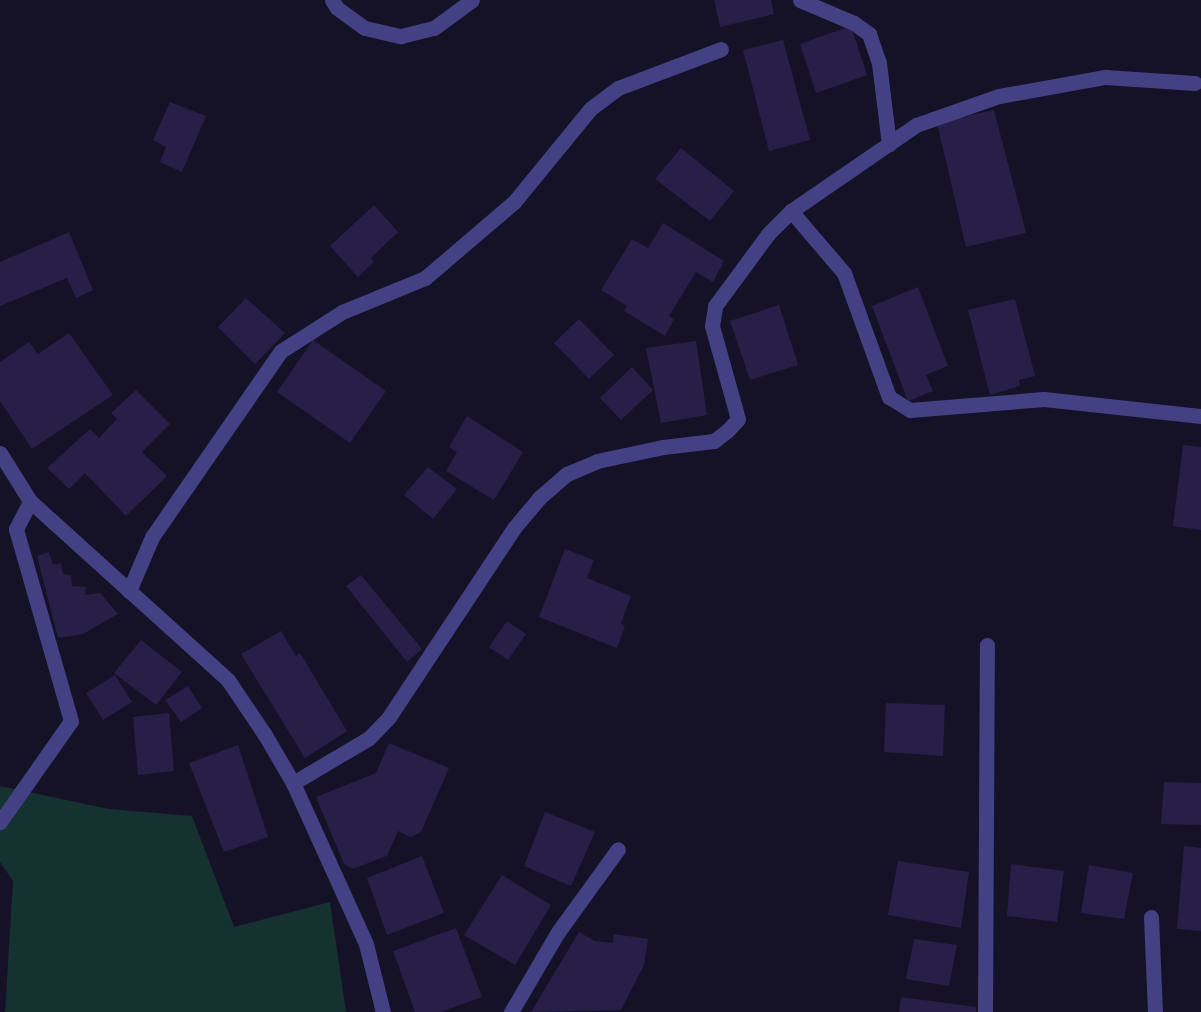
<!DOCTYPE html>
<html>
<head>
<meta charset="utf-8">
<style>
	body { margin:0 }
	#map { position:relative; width:1201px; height:1012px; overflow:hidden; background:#151227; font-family:Mulish,sans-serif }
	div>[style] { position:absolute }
	.green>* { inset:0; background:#153130 }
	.building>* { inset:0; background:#271f47 }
	.minor>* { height:15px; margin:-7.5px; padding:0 7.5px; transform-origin:7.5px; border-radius:7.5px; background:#434183 }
	.tertiary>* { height:15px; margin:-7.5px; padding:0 7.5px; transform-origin:7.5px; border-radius:7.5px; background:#434183 }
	span { translate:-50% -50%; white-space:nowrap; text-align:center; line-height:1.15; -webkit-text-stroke:6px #151227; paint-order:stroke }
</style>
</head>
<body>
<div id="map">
	<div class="green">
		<i style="clip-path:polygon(0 786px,109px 809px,192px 816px,234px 927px,330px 902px,346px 1012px,5px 1012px,13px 881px,0 862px)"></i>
	</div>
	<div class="building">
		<i style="clip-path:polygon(714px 0,771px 0,774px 14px,720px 27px)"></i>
		<i style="clip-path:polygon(851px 26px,867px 75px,816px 93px,800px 44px)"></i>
		<i style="clip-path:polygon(783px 40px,810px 140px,769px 151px,743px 50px)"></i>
		<i style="clip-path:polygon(170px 102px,206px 116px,182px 172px,160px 162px,166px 147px,153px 140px)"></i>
		<i style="clip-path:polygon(994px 110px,1026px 233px,966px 247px,937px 123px)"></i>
		<i style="clip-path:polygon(681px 148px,734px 191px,710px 221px,655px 179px)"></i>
		<i style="clip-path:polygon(374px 205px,398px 232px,371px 258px,374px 262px,358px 277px,330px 246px)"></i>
		<i style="clip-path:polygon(663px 223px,724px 261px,713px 282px,696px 272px,669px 316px,674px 319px,665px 336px,624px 311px,627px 306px,601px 290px,632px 239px,648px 248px)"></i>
		<i style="clip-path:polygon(69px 232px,93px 290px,76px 298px,67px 278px,0 306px,0 262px)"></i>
		<i style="clip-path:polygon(918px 287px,948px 366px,926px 375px,933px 391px,908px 401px,872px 306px)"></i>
		<i style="clip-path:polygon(246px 298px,285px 333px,255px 364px,218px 327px)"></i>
		<i style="clip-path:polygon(1015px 299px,1035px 376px,1019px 380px,1020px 386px,990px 395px,968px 310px)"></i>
		<i style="clip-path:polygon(779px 305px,798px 365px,750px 380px,730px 321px)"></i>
		<i style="clip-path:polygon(579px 319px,614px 355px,589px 379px,554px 343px)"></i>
		<i style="clip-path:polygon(69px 333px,113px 395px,32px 449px,0 401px,0 362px,29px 342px,38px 354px)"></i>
		<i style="clip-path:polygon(313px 340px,386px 391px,350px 443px,277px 392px)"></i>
		<i style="clip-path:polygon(696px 341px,707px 415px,661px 423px,646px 348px)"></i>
		<i style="clip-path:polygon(632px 367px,653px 390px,621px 420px,600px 398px)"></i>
		<i style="clip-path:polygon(136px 390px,170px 424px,142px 452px,167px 476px,126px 516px,85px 473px,69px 489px,47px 468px,90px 429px,99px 438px,117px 419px,111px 413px)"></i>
		<i style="clip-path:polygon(467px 416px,523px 452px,494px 500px,446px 471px,457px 452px,449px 447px)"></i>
		<i style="clip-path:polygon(1183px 445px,1201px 447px,1201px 530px,1173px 526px)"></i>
		<i style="clip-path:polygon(428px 467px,457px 489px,433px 519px,404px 495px)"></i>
		<i style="clip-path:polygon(565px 549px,594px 560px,587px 578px,631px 596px,621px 623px,625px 626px,617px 648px,539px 617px)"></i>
		<i style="clip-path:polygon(49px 552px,53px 565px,61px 563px,63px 574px,71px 575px,72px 586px,86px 587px,85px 595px,100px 593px,118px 614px,83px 634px,58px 638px,37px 556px)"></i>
		<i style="clip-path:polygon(361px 575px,422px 649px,407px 662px,346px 586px)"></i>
		<i style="clip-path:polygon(507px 621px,526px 634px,508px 660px,489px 647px)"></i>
		<i style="clip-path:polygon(281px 631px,296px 656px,300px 653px,347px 731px,305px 758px,241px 654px)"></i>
		<i style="clip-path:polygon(141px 640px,182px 672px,156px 705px,114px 673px)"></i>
		<i style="clip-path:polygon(115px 675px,132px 702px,103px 720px,86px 693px)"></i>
		<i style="clip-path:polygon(188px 686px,202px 708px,181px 722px,165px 700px)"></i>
		<i style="clip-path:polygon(886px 703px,945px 705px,943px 756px,884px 752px)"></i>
		<i style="clip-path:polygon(169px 713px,174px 771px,138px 775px,133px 717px)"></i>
		<i style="clip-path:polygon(389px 743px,449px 768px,421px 832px,410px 837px,398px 831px,387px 856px,352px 869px,344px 864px,316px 797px,376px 773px)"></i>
		<i style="clip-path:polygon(238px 745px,268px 837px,224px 852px,189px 763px)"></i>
		<i style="clip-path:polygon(1164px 782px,1201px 783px,1201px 825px,1161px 824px)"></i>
		<i style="clip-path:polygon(545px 812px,595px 832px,571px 886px,524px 866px)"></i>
		<i style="clip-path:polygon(1184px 846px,1201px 848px,1201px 931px,1177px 929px)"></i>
		<i style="clip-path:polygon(422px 856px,444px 913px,387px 935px,367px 878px)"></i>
		<i style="clip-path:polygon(898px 861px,969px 872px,961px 928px,888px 915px)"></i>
		<i style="clip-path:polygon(1011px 864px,1064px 871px,1057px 922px,1007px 916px)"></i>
		<i style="clip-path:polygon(1089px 865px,1133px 873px,1124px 919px,1081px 913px)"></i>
		<i style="clip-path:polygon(502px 875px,551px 905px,515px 965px,464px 935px)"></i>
		<i style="clip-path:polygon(456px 928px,482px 997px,441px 1012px,415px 1012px,393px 951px)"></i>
		<i style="clip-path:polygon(579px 932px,595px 941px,613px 943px,614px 934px,648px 939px,644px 965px,621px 1010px,531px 1012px)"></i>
		<i style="clip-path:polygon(914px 939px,957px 945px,949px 986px,906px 979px)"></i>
		<i style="clip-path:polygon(901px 997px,976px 1007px,976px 1012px,899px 1012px)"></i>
	</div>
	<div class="minor">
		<i style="left:332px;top:0;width:9px;rotate:58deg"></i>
		<i style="left:337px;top:8px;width:34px;rotate:36deg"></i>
		<i style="left:365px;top:28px;width:37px;rotate:13deg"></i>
		<i style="left:401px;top:36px;width:34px;rotate:-14deg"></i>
		<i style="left:434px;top:28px;width:47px;rotate:-36.4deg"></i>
		<i style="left:800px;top:0;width:59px;rotate:23.1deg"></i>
		<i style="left:854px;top:23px;width:19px;rotate:36deg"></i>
		<i style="left:869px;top:34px;width:31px;rotate:71deg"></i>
		<i style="left:879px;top:63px;width:82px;rotate:83deg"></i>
		<i style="left:791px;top:211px;width:82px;rotate:49.5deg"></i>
		<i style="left:844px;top:273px;width:132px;rotate:70.1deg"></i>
		<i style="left:889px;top:397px;width:25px;rotate:32deg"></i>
		<i style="left:910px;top:410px;width:134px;rotate:-4.7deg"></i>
		<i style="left:1044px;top:399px;width:158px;rotate:6.2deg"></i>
		<i style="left:129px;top:591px;width:59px;rotate:-66.9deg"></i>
		<i style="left:152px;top:537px;width:226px;rotate:-55.3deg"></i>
		<i style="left:281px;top:351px;width:72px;rotate:-32.6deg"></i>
		<i style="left:342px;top:312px;width:90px;rotate:-22.3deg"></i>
		<i style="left:425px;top:278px;width:117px;rotate:-40.5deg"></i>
		<i style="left:514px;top:202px;width:120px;rotate:-50.7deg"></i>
		<i style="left:590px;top:109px;width:35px;rotate:-37deg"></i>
		<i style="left:618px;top:88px;width:110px;rotate:-20.7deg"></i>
		<i style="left:293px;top:783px;width:88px;rotate:-30.6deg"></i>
		<i style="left:369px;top:738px;width:29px;rotate:-46deg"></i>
		<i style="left:389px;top:717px;width:227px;rotate:-56.5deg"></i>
		<i style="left:514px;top:528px;width:39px;rotate:-50deg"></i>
		<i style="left:539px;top:498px;width:37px;rotate:-41deg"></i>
		<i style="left:567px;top:474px;width:33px;rotate:-23deg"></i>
		<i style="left:597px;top:461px;width:67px;rotate:-12deg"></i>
		<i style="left:663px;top:447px;width:51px;rotate:-6.7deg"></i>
		<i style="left:714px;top:441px;width:16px;rotate:-38deg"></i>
		<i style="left:727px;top:431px;width:16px;rotate:-47deg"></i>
		<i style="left:738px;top:419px;width:97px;rotate:-105.6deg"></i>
		<i style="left:712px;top:326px;width:20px;rotate:-81deg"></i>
		<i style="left:715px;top:306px;width:89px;rotate:-53.6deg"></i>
		<i style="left:768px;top:234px;width:33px;rotate:-45deg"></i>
		<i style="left:791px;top:211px;width:152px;rotate:-34.5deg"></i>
		<i style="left:916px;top:125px;width:88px;rotate:-19.3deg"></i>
		<i style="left:999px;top:96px;width:108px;rotate:-10.2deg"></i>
		<i style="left:1105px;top:77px;width:90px;rotate:3.8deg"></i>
		<i style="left:0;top:822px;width:123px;rotate:-54.9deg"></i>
		<i style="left:71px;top:721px;width:200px;rotate:-106deg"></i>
		<i style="left:16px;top:529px;width:31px;rotate:-63deg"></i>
		<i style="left:1151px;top:917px;width:95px;rotate:87.6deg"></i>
		<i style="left:511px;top:1012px;width:93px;rotate:-59.6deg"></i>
		<i style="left:558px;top:932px;width:102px;rotate:-54.1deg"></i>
		<i style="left:985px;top:1012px;width:367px;rotate:-89.7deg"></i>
	</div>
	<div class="tertiary">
		<i style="left:0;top:453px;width:57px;rotate:58deg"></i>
		<i style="left:30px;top:501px;width:267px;rotate:42.1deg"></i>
		<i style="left:228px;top:680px;width:66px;rotate:56.1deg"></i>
		<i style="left:265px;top:735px;width:56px;rotate:59.7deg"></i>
		<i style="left:293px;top:783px;width:177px;rotate:65.6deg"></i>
		<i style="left:366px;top:944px;width:70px;rotate:76deg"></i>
	</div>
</div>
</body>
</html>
